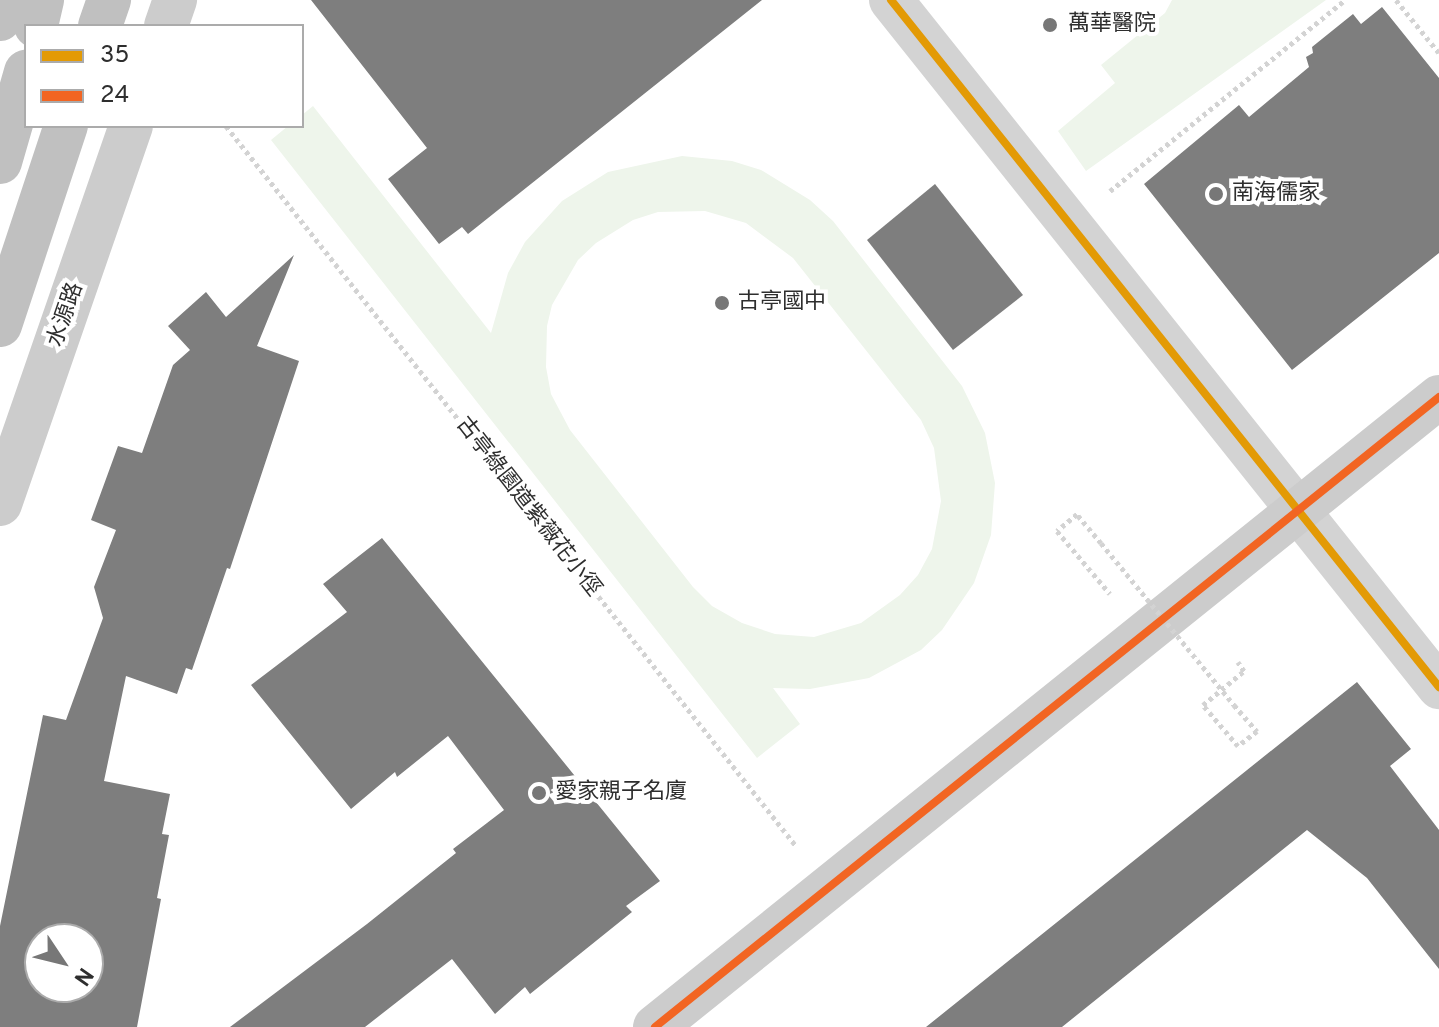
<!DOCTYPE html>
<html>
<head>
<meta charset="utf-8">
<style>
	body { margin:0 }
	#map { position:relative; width:1439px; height:1027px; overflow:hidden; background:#fff; font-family:Overpass,"Noto Sans TC",sans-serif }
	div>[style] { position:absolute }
	.green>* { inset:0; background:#eef5eb }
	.building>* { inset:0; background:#7e7e7e }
	.path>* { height:5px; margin-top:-2.5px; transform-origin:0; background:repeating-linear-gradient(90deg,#d3d3d3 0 4px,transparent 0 8px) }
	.street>* { height:44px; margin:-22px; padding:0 22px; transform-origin:22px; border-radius:22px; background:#d3d3d3 }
	.secondary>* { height:44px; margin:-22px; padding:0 22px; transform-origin:22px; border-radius:22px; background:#ccc }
	.highway>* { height:44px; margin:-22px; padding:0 22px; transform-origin:22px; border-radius:22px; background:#c0c0c0 }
	.path-bridge>* { height:5px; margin-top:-2.5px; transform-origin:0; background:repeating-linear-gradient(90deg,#d3d3d3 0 4px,transparent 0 8px) }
	.bus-1>* { height:8px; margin:-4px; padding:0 4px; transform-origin:4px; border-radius:4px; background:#e39a05 }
	.bus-2>* { height:8px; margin:-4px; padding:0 4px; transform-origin:4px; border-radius:4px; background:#f26522 }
	.dots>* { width:22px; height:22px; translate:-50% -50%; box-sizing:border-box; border:4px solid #fff; border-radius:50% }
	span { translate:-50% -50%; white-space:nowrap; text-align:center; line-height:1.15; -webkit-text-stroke:8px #fff; paint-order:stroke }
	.poi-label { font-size:22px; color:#2e2e2e }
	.left { translate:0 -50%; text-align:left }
	.street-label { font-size:22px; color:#2e2e2e }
	.legend { position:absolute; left:24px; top:24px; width:280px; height:104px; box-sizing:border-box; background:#fff; border:2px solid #ababab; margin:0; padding:10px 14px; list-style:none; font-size:24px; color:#2e2e2e }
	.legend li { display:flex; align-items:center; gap:16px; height:40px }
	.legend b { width:40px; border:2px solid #ababab }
	.north { position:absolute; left:24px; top:923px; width:80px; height:80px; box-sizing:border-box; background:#fff; border:2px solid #ababab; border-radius:50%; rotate:125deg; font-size:22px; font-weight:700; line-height:32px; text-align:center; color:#2e2e2e }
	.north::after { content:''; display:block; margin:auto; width:28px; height:36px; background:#777; clip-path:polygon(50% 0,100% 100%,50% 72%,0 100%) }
</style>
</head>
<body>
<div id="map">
	<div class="green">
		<i style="clip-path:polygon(1172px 0,1326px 0,1086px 171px,1058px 131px,1115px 83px,1101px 65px,1165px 13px)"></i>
		<i style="clip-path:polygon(evenodd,313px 106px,491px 333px,508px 273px,525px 242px,562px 201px,608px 172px,682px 156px,732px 161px,761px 170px,810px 200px,833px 221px,962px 386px,985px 433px,995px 483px,991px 535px,974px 583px,942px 630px,921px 650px,869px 678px,810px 689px,773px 688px,800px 724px,757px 758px,271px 140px,288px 126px,302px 126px,302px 115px,313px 106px,705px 211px,746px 223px,793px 258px,921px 420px,934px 448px,941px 501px,932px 549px,918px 575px,900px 595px,861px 623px,814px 637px,775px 634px,742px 623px,712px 606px,693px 587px,570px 430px,551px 394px,546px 367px,547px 326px,552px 305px,578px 260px,596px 243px,633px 220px,658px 212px,705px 211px)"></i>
	</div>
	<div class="building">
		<i style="clip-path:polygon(311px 0,762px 0,468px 234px,462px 227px,439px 244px,388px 179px,427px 148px)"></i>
		<i style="clip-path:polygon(1382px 7px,1439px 78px,1439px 253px,1292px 370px,1144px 184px,1239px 105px,1249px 117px,1309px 67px,1306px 57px,1313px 53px,1312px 47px,1353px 14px,1361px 24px)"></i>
		<i style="clip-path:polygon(935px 184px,1023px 295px,953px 350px,867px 240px)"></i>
		<i style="clip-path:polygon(evenodd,294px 255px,257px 346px,299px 361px,230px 569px,227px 568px,192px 670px,186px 668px,177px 694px,126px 676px,104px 781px,170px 794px,162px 834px,169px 835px,157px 898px,161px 899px,137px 1027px,0 1027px,0 926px,43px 715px,66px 720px,103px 618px,94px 587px,116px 530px,91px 520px,118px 446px,142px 453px,173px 365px,190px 350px,168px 326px,206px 292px,226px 317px,294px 255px,40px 939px,88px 939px,88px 987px,40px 987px,40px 939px)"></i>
		<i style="clip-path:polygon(382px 538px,660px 881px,626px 906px,632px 912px,530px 994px,525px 987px,495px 1014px,452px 959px,365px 1027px,230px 1027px,367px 924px,456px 853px,453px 849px,504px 810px,448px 736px,397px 777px,395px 772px,351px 809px,251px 685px,347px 612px,323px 584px)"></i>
		<i style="clip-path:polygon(1357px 682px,1411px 749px,1390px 766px,1439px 830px,1439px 969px,1367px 878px,1307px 830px,1062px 1027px,926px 1027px)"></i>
	</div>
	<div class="path">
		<i style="left:1396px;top:0;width:68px;rotate:50.9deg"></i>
		<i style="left:226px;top:126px;width:918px;rotate:51.63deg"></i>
		<i style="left:1110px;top:191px;width:303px;rotate:-39.1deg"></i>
		<i style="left:1101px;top:543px;width:38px;rotate:-130deg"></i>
		<i style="left:1077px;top:514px;width:26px;rotate:140deg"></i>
		<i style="left:1057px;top:531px;width:82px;rotate:49.9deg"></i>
		<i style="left:1234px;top:705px;width:35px;rotate:49deg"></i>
		<i style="left:1257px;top:731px;width:24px;rotate:142deg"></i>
		<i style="left:1238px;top:746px;width:54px;rotate:-130.5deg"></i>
		<i style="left:1203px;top:705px;width:53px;rotate:-39.7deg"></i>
		<i style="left:1244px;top:671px;width:11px;rotate:-124deg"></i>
	</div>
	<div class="street">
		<i style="left:891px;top:0;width:879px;rotate:51.42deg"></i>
	</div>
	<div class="secondary">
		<i style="left:166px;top:26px;width:28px;rotate:-71deg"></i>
		<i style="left:0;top:504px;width:400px;rotate:-70.9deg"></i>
		<i style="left:655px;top:1027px;width:1006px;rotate:-38.78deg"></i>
	</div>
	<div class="highway">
		<i style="left:0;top:19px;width:20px;rotate:-70deg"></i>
		<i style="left:36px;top:26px;width:27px;rotate:-77deg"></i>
		<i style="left:100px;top:26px;width:28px;rotate:-71deg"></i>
		<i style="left:0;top:162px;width:94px;rotate:-73.9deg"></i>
		<i style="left:0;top:325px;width:210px;rotate:-71.7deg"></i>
	</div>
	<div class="path-bridge">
		<i style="left:1101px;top:543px;width:210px;rotate:50.6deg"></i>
	</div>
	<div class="bus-1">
		<i style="left:891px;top:0;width:879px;rotate:51.42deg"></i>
	</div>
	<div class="bus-2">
		<i style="left:655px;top:1027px;width:1006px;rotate:-38.78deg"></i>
	</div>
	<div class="dots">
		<i style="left:1050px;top:25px;background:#777"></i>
		<i style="left:1216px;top:194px;background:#777"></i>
		<i style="left:722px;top:303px;background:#777"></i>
		<i style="left:539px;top:793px;background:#777"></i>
	</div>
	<div class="poi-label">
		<span class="left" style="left:1068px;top:25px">萬華醫院</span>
		<span class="left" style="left:1232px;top:194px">南海儒家</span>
		<span class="left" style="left:738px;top:303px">古亭國中</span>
		<span class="left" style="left:555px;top:793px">愛家親子名廈</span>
	</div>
	<div class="street-label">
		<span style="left:66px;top:315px;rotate:-71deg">水源路</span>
		<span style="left:528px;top:507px;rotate:52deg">古亭綠園道紫薇花小徑</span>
	</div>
	<ul class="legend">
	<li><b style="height:10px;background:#e39a05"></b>35</li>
	<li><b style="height:10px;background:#f26522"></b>24</li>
	</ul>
	<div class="north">N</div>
</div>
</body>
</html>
